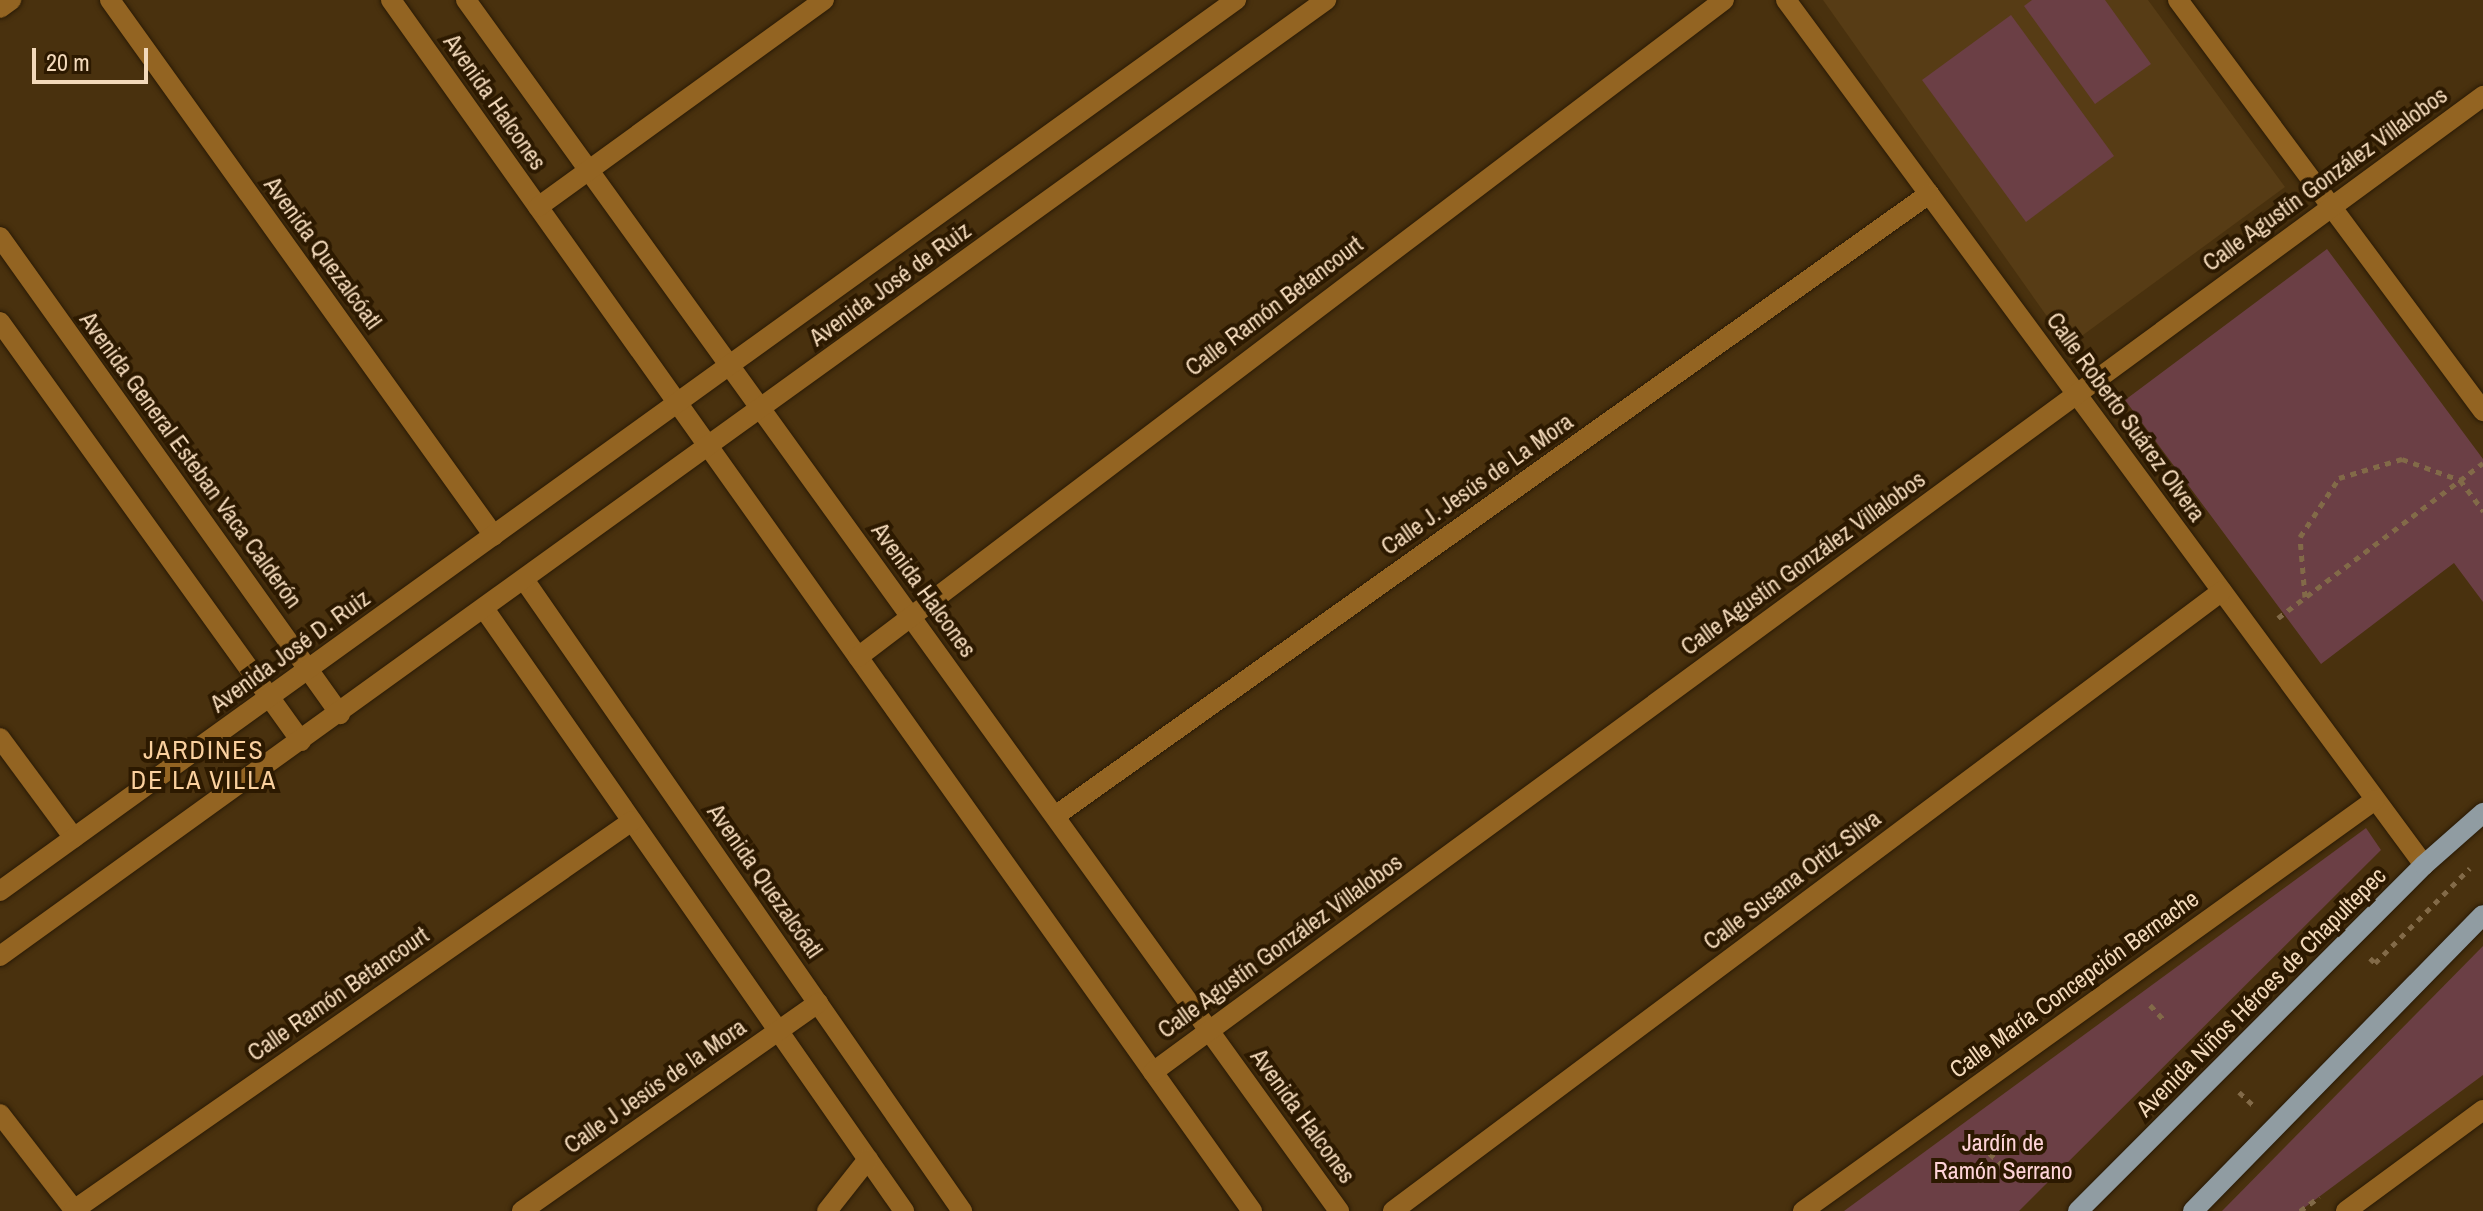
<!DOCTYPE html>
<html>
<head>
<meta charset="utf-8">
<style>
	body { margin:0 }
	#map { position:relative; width:2483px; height:1211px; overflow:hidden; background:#49310e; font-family:"Archivo Narrow",sans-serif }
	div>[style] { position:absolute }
	.built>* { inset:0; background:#573c15 }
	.green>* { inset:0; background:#6b3f45 }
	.path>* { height:5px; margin-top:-2.5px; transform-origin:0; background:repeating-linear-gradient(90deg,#826a48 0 6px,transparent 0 12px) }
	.roads { filter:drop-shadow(0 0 2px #291a06) drop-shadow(0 0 2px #291a06) }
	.minor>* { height:20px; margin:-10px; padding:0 10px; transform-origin:10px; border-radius:10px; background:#936422 }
	.major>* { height:20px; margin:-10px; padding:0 10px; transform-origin:10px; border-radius:10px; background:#909ca2 }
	span { translate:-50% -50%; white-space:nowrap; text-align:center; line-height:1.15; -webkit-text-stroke:8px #2c1900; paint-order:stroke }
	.street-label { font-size:24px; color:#f3d9ba }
	.park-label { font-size:24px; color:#fed3d7 }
	.neighbourhood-label { font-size:26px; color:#fad09e; letter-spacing:2px }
	.scale { position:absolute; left:32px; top:48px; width:116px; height:36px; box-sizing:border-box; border:4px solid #f3d9ba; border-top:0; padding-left:10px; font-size:24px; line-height:28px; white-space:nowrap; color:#f3d9ba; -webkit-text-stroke:6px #2c1900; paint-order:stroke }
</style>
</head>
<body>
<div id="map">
	<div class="built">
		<i style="clip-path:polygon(1823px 0,2148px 0,2285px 187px,2068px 346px)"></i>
	</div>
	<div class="green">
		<i style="clip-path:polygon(2032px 0,2105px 0,2151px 64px,2095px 104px,2024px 6px)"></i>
		<i style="clip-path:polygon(2011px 15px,2114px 156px,2026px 222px,1922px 80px)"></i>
		<i style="clip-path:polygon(2327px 249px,2483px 459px,2483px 602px,2454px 563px,2321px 664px,2125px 400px)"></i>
		<i style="clip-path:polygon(2366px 828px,2381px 850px,2019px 1211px,1844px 1211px)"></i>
		<i style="clip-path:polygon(2483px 946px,2483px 1075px,2300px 1211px,2222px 1211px)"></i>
	</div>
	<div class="path">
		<i style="left:2305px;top:597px;width:60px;rotate:-94.8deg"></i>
		<i style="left:2300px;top:537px;width:71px;rotate:-56.5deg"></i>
		<i style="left:2339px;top:478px;width:66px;rotate:-16.8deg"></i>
		<i style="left:2402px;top:459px;width:62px;rotate:19.9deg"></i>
		<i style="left:2460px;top:480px;width:39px;rotate:53deg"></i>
		<i style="left:2278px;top:618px;width:257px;rotate:-37.1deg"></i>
		<i style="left:2370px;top:958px;width:7px;rotate:45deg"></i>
		<i style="left:2375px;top:963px;width:134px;rotate:-45deg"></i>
		<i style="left:2150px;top:1005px;width:23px;rotate:47deg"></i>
		<i style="left:2239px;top:1092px;width:22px;rotate:43deg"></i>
		<i style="left:1972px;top:1137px;width:57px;rotate:42.9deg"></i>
		<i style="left:2300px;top:1211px;width:24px;rotate:-36deg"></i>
	</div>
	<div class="roads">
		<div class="minor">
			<i style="left:110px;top:0;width:659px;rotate:54.38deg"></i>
			<i style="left:391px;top:0;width:1486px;rotate:54.59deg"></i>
			<i style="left:466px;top:0;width:1493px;rotate:54.21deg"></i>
			<i style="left:1786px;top:0;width:1075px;rotate:53.59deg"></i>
			<i style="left:2178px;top:0;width:512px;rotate:53.42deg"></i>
			<i style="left:0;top:8px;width:14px;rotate:-36deg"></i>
			<i style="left:538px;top:207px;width:353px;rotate:-35.9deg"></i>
			<i style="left:0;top:237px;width:586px;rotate:54.52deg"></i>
			<i style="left:0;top:322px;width:516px;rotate:54.31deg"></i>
			<i style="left:525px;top:581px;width:767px;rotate:55.25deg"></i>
			<i style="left:485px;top:610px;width:733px;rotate:55.12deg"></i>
			<i style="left:858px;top:657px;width:1087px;rotate:-37.19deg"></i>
			<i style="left:0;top:738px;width:124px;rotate:53.5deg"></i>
			<i style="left:1055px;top:816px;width:1073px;rotate:-35.44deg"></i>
			<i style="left:0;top:891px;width:1524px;rotate:-35.79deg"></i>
			<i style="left:0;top:956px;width:1635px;rotate:-35.79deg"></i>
			<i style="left:1153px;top:1072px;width:1650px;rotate:-36.27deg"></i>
			<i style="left:0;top:1114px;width:123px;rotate:52.3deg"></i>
			<i style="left:74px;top:1210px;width:680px;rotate:-34.88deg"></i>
			<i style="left:522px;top:1211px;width:362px;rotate:-35.1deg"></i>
			<i style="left:827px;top:1211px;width:66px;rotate:-51.7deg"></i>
			<i style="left:1393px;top:1211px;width:1035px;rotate:-36.79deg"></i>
			<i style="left:1803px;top:1211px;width:704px;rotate:-35.7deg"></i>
			<i style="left:2346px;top:1211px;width:170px;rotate:-36.4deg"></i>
		</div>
		<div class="major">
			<i style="left:2078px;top:1211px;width:489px;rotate:-45deg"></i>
			<i style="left:2424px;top:865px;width:79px;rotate:-41.4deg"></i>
			<i style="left:2193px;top:1211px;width:414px;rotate:-45.6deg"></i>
		</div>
	</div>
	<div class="street-label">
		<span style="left:495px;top:102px;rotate:55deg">Avenida Halcones</span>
		<span style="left:2325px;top:179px;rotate:-36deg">Calle Agustín González Villalobos</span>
		<span style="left:323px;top:253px;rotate:54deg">Avenida Quezalcóatl</span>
		<span style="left:890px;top:284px;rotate:-36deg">Avenida José de Ruiz</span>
		<span style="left:1274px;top:306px;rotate:-37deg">Calle Ramón Betancourt</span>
		<span style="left:2126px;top:417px;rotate:54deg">Calle Roberto Suárez Olvera</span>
		<span style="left:191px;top:460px;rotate:54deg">Avenida General Esteban Vaca Calderón</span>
		<span style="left:1477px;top:484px;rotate:-35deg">Calle J. Jesús de La Mora</span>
		<span style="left:1803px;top:563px;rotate:-36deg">Calle Agustín González Villalobos</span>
		<span style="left:924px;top:590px;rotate:54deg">Avenida Halcones</span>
		<span style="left:290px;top:651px;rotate:-36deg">Avenida José D. Ruiz</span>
		<span style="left:1792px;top:880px;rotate:-37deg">Calle Susana Ortiz Silva</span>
		<span style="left:765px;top:881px;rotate:55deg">Avenida Quezalcóatl</span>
		<span style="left:1280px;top:946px;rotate:-36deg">Calle Agustín González Villalobos</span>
		<span style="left:2074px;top:984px;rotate:-36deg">Calle María Concepción Bernache</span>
		<span style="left:2261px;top:992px;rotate:-45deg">Avenida Niños Héroes de Chapultepec</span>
		<span style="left:338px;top:994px;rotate:-35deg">Calle Ramón Betancourt</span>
		<span style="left:655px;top:1086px;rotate:-35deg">Calle J Jesús de la Mora</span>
		<span style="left:1303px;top:1116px;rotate:54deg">Avenida Halcones</span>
	</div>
	<div class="park-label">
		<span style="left:2003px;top:1157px">Jardín de<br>Ramón Serrano</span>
	</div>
	<div class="neighbourhood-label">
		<span style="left:204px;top:765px">JARDINES<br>DE LA VILLA</span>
	</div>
	<div class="scale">20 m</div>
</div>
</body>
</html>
